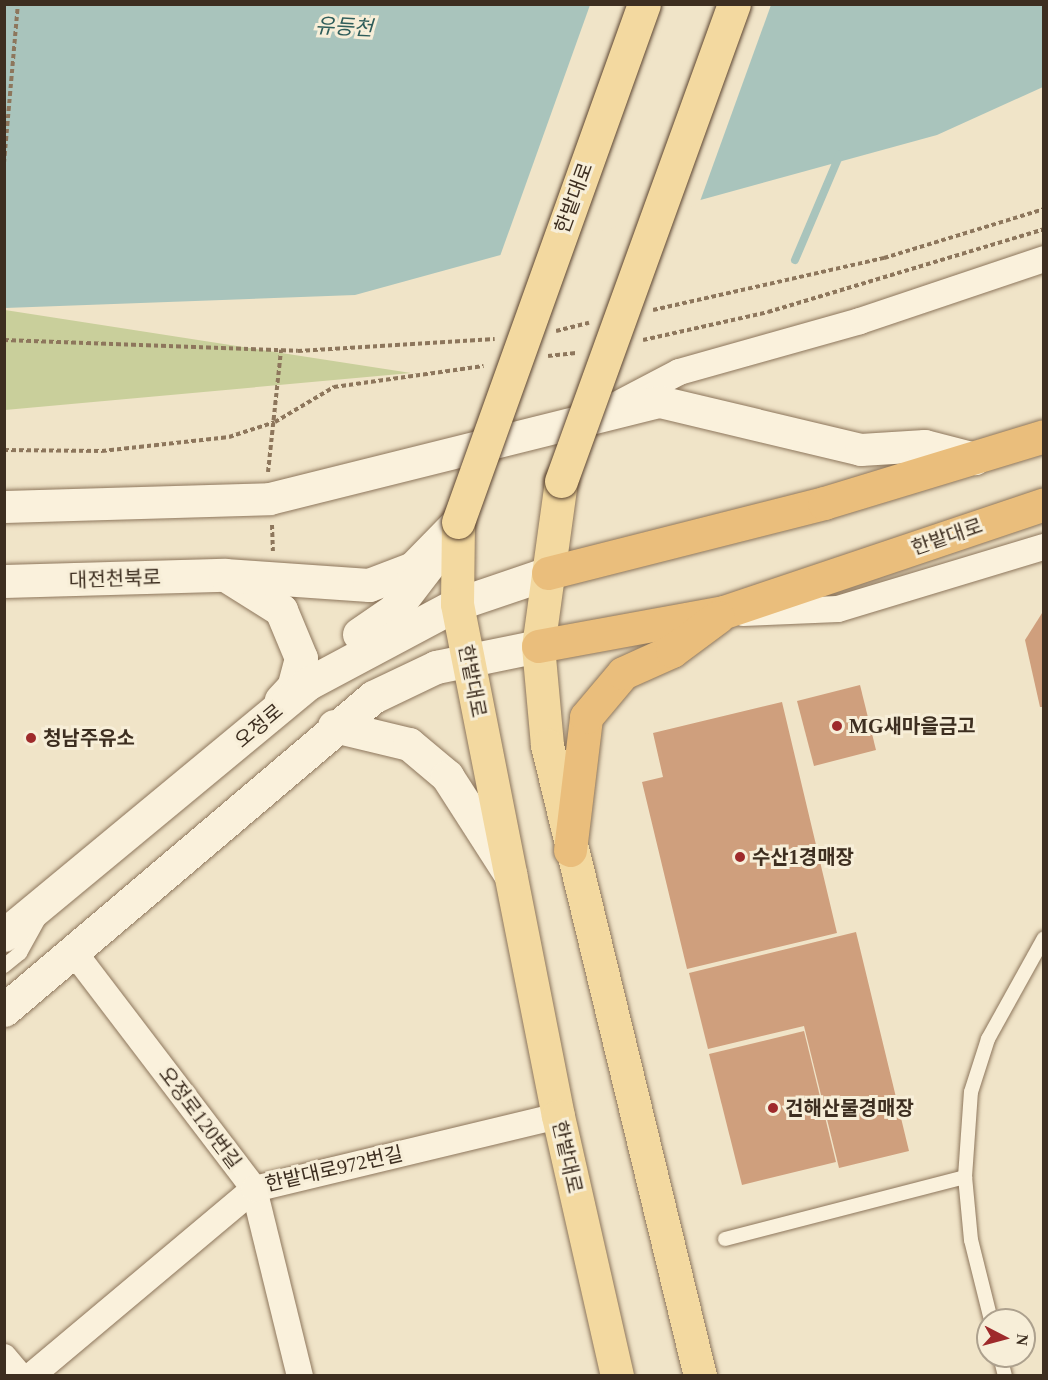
<!DOCTYPE html>
<html>
<head>
<meta charset="utf-8">
<style>
	body { margin:0 }
	#map { position:relative; width:1048px; height:1380px; overflow:hidden; background:#f0e4c8; font-family:"Times New Roman","Noto Sans KR",serif }
	div>[style] { position:absolute }
	.green>* { inset:0; background:#c9cf9b }
	.water>* { inset:0; background:#a9c4bc }
	.pier>* { inset:0; background:#f0e4c8 }
	.stream>* { height:8px; margin:-4px; padding:0 4px; transform-origin:4px; border-radius:4px; background:#a9c4bc }
	.building>* { inset:0; background:#cf9f7d }
	.path>* { height:4px; margin-top:-2px; transform-origin:0; background:repeating-linear-gradient(90deg,#8d765c 0 4.5px,transparent 0 7.5px) }
	.roads { filter:drop-shadow(0 0 2px #8d765c) drop-shadow(0 0 2px #8d765c) }
	.service>* { height:14px; margin:-7px; padding:0 7px; transform-origin:7px; border-radius:7px; background:#faf1dc }
	.minor>* { height:26px; margin:-13px; padding:0 13px; transform-origin:13px; border-radius:13px; background:#faf1dc }
	.tertiary>* { height:32px; margin:-16px; padding:0 16px; transform-origin:16px; border-radius:16px; background:#faf1dc }
	.secondary>* { height:33px; margin:-16.5px; padding:0 16.5px; transform-origin:16.5px; border-radius:16.5px; background:#faf1dc }
	.primary>* { height:33px; margin:-16.5px; padding:0 16.5px; transform-origin:16.5px; border-radius:16.5px; background:#f3d9a0 }
	.trunk>* { height:33px; margin:-16.5px; padding:0 16.5px; transform-origin:16.5px; border-radius:16.5px; background:#eabe7c }
	.bridges { filter:drop-shadow(0 0 2px #5b4430) drop-shadow(0 0 2px #5b4430) }
	.primary-bridge>* { height:33px; margin:-16.5px; padding:0 16.5px; transform-origin:16.5px; border-radius:16.5px; background:#f3d9a0 }
	.dots>* { width:16px; height:16px; translate:-50% -50%; box-sizing:border-box; border:3px solid #f7eed8; border-radius:50% }
	span { translate:-50% -50%; white-space:nowrap; text-align:center; line-height:1.15; -webkit-text-stroke:6px #f7eed8; paint-order:stroke }
	.street-label { font-size:20px; color:#3d2e20 }
	.poi-label { font-size:20px; color:#3d2e20; font-weight:700 }
	.left { translate:0 -50%; text-align:left }
	.water-label { font-size:21px; color:#2f5d5a; font-style:italic }
	.frame { position:absolute; inset:0; border:6px solid #3d2e20; pointer-events:none }
	.north { position:absolute; left:976px; top:1308px; width:60px; height:60px; box-sizing:border-box; background:#f7eed8; border:2px solid #ada18e; border-radius:50%; rotate:96deg; font-size:16px; font-weight:700; line-height:24px; text-align:center; color:#3d2e20 }
	.north::after { content:''; display:block; margin:auto; width:21px; height:27px; background:#9e2a2b; clip-path:polygon(50% 0,100% 100%,50% 72%,0 100%) }
</style>
</head>
<body>
<div id="map">
	<div class="green">
		<i style="clip-path:polygon(5px 310px,411px 373px,5px 410px)"></i>
	</div>
	<div class="water">
		<i style="clip-path:polygon(4px 5px,1043px 5px,1043px 87px,937px 135px,355px 295px,5px 308px)"></i>
	</div>
	<div class="pier">
		<i style="clip-path:polygon(590px 5px,771px 5px,699px 204px,499px 259px)"></i>
	</div>
	<div class="stream">
		<i style="left:795px;top:260px;width:115px;rotate:-67deg"></i>
	</div>
	<div class="building">
		<i style="clip-path:polygon(1044px 610px,1044px 707px,1040px 707px,1025px 640px)"></i>
		<i style="clip-path:polygon(860px 685px,876px 750px,814px 766px,797px 701px)"></i>
		<i style="clip-path:polygon(782px 702px,837px 933px,687px 969px,642px 782px,663px 777px,653px 733px)"></i>
		<i style="clip-path:polygon(856px 932px,909px 1151px,839px 1168px,804px 1026px,708px 1049px,689px 973px)"></i>
		<i style="clip-path:polygon(804px 1031px,836px 1162px,742px 1185px,709px 1054px)"></i>
	</div>
	<div class="path">
		<i style="left:4px;top:163px;width:160px;rotate:-85deg"></i>
		<i style="left:653px;top:310px;width:237px;rotate:-12.7deg"></i>
		<i style="left:884px;top:258px;width:167px;rotate:-17deg"></i>
		<i style="left:556px;top:331px;width:34px;rotate:-14deg"></i>
		<i style="left:4px;top:340px;width:294px;rotate:2.1deg"></i>
		<i style="left:298px;top:351px;width:197px;rotate:-3.5deg"></i>
		<i style="left:643px;top:340px;width:128px;rotate:-12.6deg"></i>
		<i style="left:768px;top:312px;width:288px;rotate:-16.7deg"></i>
		<i style="left:548px;top:356px;width:28px;rotate:-6deg"></i>
		<i style="left:4px;top:450px;width:98px;rotate:0.6deg"></i>
		<i style="left:102px;top:451px;width:128px;rotate:-6.3deg"></i>
		<i style="left:229px;top:437px;width:48px;rotate:-18.1deg"></i>
		<i style="left:275px;top:422px;width:69px;rotate:-30.7deg"></i>
		<i style="left:334px;top:387px;width:151px;rotate:-8deg"></i>
		<i style="left:268px;top:472px;width:123px;rotate:-83.9deg"></i>
		<i style="left:272px;top:525px;width:26px;rotate:88deg"></i>
	</div>
	<div class="roads">
		<div class="service">
			<i style="left:4px;top:966px;width:21px;rotate:-39deg"></i>
			<i style="left:20px;top:953px;width:38px;rotate:-61deg"></i>
			<i style="left:725px;top:1239px;width:248px;rotate:-14.5deg"></i>
			<i style="left:991px;top:1320px;width:82px;rotate:-104deg"></i>
			<i style="left:971px;top:1240px;width:63px;rotate:-95.4deg"></i>
			<i style="left:965px;top:1177px;width:85px;rotate:-86deg"></i>
			<i style="left:971px;top:1092px;width:56px;rotate:-72.2deg"></i>
			<i style="left:988px;top:1039px;width:115px;rotate:-61deg"></i>
			<i style="left:1000px;top:1356px;width:21px;rotate:76deg"></i>
		</div>
		<div class="minor">
			<i style="left:616px;top:405px;width:71px;rotate:-27.6deg"></i>
			<i style="left:679px;top:372px;width:188px;rotate:-15.7deg"></i>
			<i style="left:860px;top:321px;width:194px;rotate:-18.6deg"></i>
			<i style="left:743px;top:613px;width:95px;rotate:-2.4deg"></i>
			<i style="left:838px;top:609px;width:215px;rotate:-16.8deg"></i>
			<i style="left:73px;top:951px;width:299px;rotate:52.7deg"></i>
			<i style="left:254px;top:1189px;width:193px;rotate:76.2deg"></i>
			<i style="left:4px;top:1357px;width:25px;rotate:50deg"></i>
			<i style="left:31px;top:1376px;width:291px;rotate:-40deg"></i>
			<i style="left:254px;top:1189px;width:313px;rotate:-13.5deg"></i>
		</div>
		<div class="tertiary">
			<i style="left:4px;top:507px;width:266px;rotate:-1.7deg"></i>
			<i style="left:270px;top:499px;width:402px;rotate:-14deg"></i>
			<i style="left:660px;top:402px;width:207px;rotate:13.4deg"></i>
			<i style="left:861px;top:450px;width:64px;rotate:-3.6deg"></i>
			<i style="left:925px;top:446px;width:52px;rotate:14.6deg"></i>
		</div>
		<div class="secondary">
			<i style="left:227px;top:576px;width:64px;rotate:32.2deg"></i>
			<i style="left:281px;top:610px;width:52px;rotate:67.4deg"></i>
			<i style="left:301px;top:658px;width:30px;rotate:105deg"></i>
			<i style="left:293px;top:687px;width:18px;rotate:133deg"></i>
			<i style="left:4px;top:581px;width:221px;rotate:-1.6deg"></i>
			<i style="left:225px;top:575px;width:144px;rotate:4deg"></i>
			<i style="left:369px;top:585px;width:47px;rotate:-21.1deg"></i>
			<i style="left:413px;top:568px;width:64px;rotate:-45.6deg"></i>
			<i style="left:359px;top:634px;width:42px;rotate:-34.4deg"></i>
			<i style="left:394px;top:610px;width:64px;rotate:-52.6deg"></i>
			<i style="left:334px;top:726px;width:77px;rotate:13.5deg"></i>
			<i style="left:409px;top:744px;width:50px;rotate:40.1deg"></i>
			<i style="left:447px;top:776px;width:117px;rotate:57.3deg"></i>
			<i style="left:4px;top:935px;width:396px;rotate:-39.6deg"></i>
			<i style="left:309px;top:683px;width:168px;rotate:-28.1deg"></i>
			<i style="left:457px;top:604px;width:96px;rotate:-18.8deg"></i>
			<i style="left:4px;top:1010px;width:484px;rotate:-40.3deg"></i>
			<i style="left:373px;top:697px;width:70px;rotate:-25.5deg"></i>
			<i style="left:436px;top:667px;width:104px;rotate:-11.6deg"></i>
		</div>
		<div class="primary">
			<i style="left:561px;top:481px;width:167px;rotate:97.9deg"></i>
			<i style="left:538px;top:646px;width:99px;rotate:84.8deg"></i>
			<i style="left:547px;top:745px;width:649px;rotate:76.37deg"></i>
			<i style="left:458px;top:522px;width:82px;rotate:90.7deg"></i>
			<i style="left:457px;top:604px;width:522px;rotate:78.84deg"></i>
			<i style="left:558px;top:1116px;width:267px;rotate:77.2deg"></i>
		</div>
		<div class="trunk">
			<i style="left:548px;top:573px;width:285px;rotate:-14.2deg"></i>
			<i style="left:824px;top:503px;width:230px;rotate:-16.9deg"></i>
			<i style="left:538px;top:646px;width:189px;rotate:-10.4deg"></i>
			<i style="left:724px;top:612px;width:338px;rotate:-18.6deg"></i>
			<i style="left:570px;top:850px;width:134px;rotate:-83.1deg"></i>
			<i style="left:586px;top:717px;width:57px;rotate:-49.9deg"></i>
			<i style="left:623px;top:673px;width:54px;rotate:-24.2deg"></i>
			<i style="left:672px;top:651px;width:57px;rotate:-36.5deg"></i>
		</div>
	</div>
	<div class="bridges">
		<div class="primary-bridge">
			<i style="left:561px;top:481px;width:507px;rotate:-70.07deg"></i>
			<i style="left:458px;top:522px;width:550px;rotate:-70.25deg"></i>
		</div>
	</div>
	<div class="dots">
		<i style="left:837px;top:726px;background:#9e2a2b"></i>
		<i style="left:31px;top:738px;background:#9e2a2b"></i>
		<i style="left:740px;top:857px;background:#9e2a2b"></i>
		<i style="left:773px;top:1108px;background:#9e2a2b"></i>
	</div>
	<div class="street-label">
		<span style="left:574px;top:198px;rotate:-70deg">한밭대로</span>
		<span style="left:947px;top:537px;rotate:-19deg">한밭대로</span>
		<span style="left:115px;top:579px;rotate:-2deg">대전천북로</span>
		<span style="left:472px;top:681px;rotate:79deg">한밭대로</span>
		<span style="left:259px;top:726px;rotate:-40deg">오정로</span>
		<span style="left:200px;top:1118px;rotate:53deg">오정로120번길</span>
		<span style="left:567px;top:1157px;rotate:77deg">한밭대로</span>
		<span style="left:334px;top:1169px;rotate:-13deg">한밭대로972번길</span>
	</div>
	<div class="poi-label">
		<span class="left" style="left:849px;top:726px">MG새마을금고</span>
		<span class="left" style="left:43px;top:738px">청남주유소</span>
		<span class="left" style="left:752px;top:857px">수산1경매장</span>
		<span class="left" style="left:785px;top:1108px">건해산물경매장</span>
	</div>
	<div class="water-label">
		<span style="left:344px;top:27px;rotate:3deg">유등천</span>
	</div>
	<div class="frame"></div>
	<div class="north">N</div>
</div>
</body>
</html>
